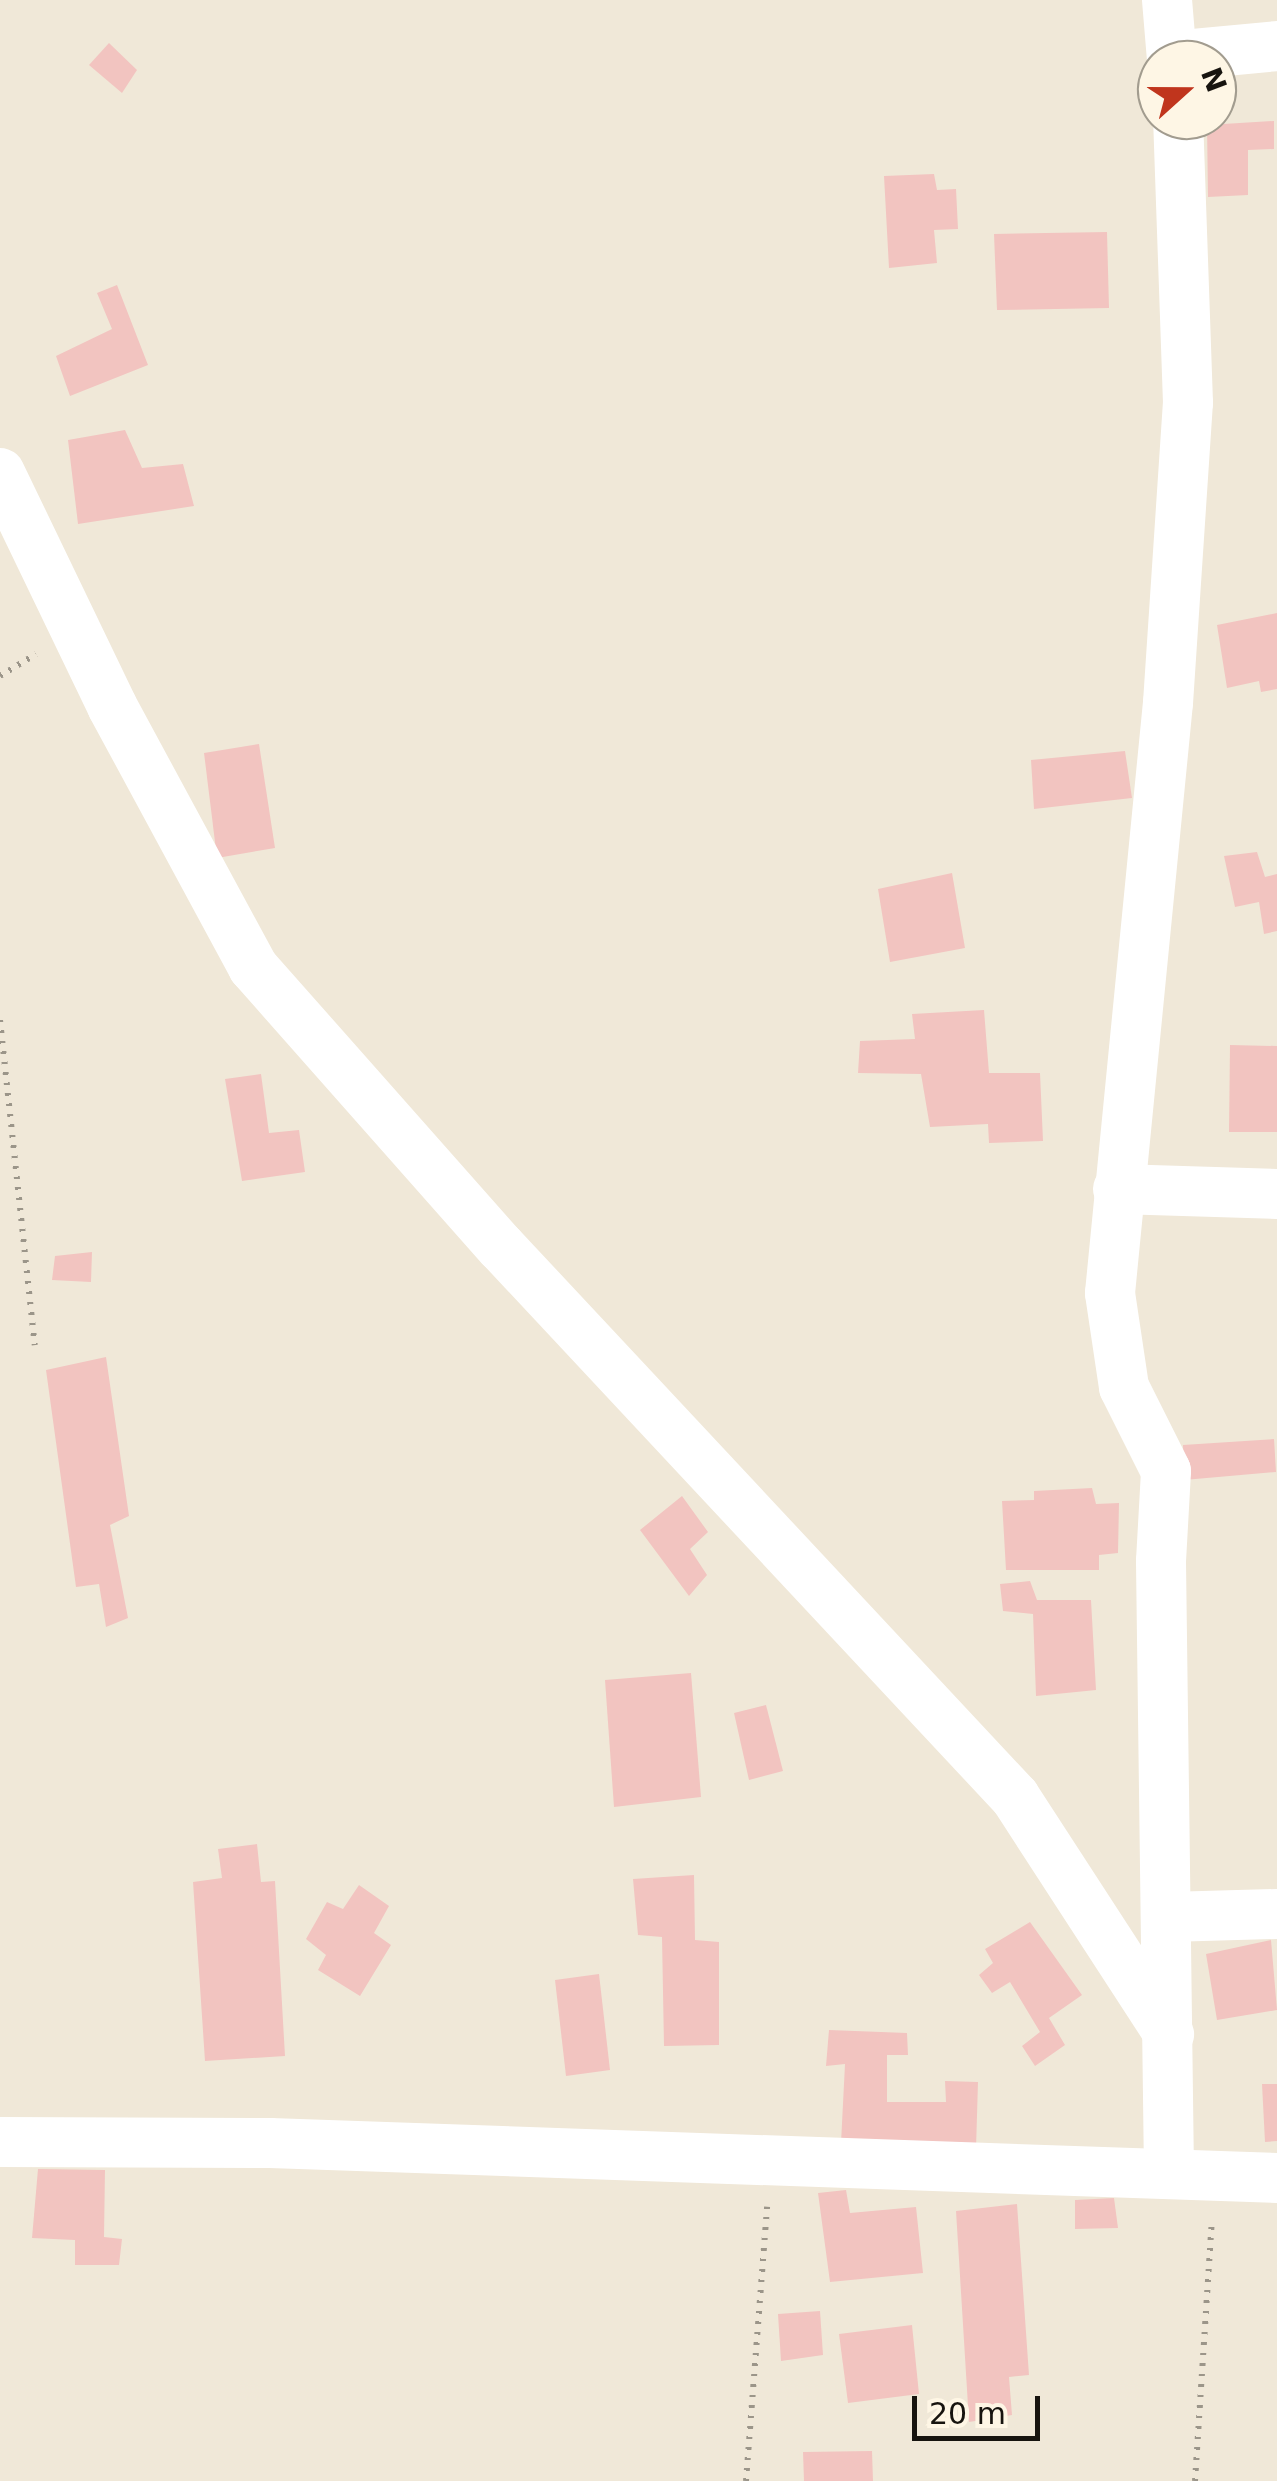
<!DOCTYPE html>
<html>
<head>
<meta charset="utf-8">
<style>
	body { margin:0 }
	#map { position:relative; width:1277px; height:2481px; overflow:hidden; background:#f0e8d8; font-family:"DejaVu Sans",sans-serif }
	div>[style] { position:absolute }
	.building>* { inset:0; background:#f2c4c0 }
	.path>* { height:6px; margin-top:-3px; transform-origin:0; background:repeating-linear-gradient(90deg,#9b9589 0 2.5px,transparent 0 10.5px) }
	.minor>* { height:50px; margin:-25px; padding:0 25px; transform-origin:25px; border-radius:25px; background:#fff }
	span { translate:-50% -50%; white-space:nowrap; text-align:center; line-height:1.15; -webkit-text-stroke:10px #fef6e5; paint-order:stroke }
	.north { position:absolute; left:1137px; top:40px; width:100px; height:100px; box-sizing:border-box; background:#fef6e5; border:2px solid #a29c8f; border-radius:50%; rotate:69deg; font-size:28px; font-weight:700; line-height:40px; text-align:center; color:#17140f }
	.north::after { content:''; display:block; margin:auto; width:35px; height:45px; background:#c0351d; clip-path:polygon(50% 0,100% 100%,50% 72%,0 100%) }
	.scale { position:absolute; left:912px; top:2396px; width:128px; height:45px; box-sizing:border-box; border:5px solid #17140f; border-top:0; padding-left:12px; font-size:30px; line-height:35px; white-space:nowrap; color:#17140f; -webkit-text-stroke:8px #fef6e5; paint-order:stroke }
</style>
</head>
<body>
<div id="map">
	<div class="building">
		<i style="clip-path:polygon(109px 43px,137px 70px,122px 93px,89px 65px)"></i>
		<i style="clip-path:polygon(1274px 121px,1274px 149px,1248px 150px,1248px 195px,1208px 197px,1207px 125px)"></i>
		<i style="clip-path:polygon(934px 174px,937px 190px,956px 189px,958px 229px,934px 230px,937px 263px,889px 268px,884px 176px)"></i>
		<i style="clip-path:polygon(1107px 232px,1109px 308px,997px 310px,994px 234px)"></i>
		<i style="clip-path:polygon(117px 285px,148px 365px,70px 396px,56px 356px,112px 329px,97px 293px)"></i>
		<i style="clip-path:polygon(125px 430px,142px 468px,183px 464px,194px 506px,78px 524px,68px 440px)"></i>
		<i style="clip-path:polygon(1277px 613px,1277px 689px,1261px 692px,1259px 681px,1227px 688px,1217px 625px)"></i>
		<i style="clip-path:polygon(259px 744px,275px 848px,217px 858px,204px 753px)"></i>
		<i style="clip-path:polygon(1125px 751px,1132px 798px,1034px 809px,1031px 760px)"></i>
		<i style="clip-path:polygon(1257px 852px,1265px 877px,1277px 874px,1277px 931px,1264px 934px,1259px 902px,1235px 907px,1224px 856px)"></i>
		<i style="clip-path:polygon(952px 873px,965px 948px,890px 962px,878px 889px)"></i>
		<i style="clip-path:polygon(984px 1010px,989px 1073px,1040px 1073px,1043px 1141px,989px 1143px,988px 1124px,930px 1127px,921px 1074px,858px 1073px,860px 1041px,915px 1039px,912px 1014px)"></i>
		<i style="clip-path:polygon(1230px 1045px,1277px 1046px,1277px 1132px,1229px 1132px)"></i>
		<i style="clip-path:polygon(261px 1074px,269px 1133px,299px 1130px,305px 1172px,242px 1181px,225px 1079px)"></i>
		<i style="clip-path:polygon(92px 1252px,91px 1282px,52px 1280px,55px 1256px)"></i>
		<i style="clip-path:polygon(106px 1357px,129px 1516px,110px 1525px,128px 1618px,106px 1627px,99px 1584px,76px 1587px,46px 1370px)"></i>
		<i style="clip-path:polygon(1274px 1439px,1276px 1472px,1184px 1480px,1183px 1445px)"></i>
		<i style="clip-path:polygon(1092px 1488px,1096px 1504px,1119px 1503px,1118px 1553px,1099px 1555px,1099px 1570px,1006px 1570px,1002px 1501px,1034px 1500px,1034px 1491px)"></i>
		<i style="clip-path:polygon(682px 1496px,708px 1532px,690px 1549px,707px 1575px,689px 1596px,640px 1530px)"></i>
		<i style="clip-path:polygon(1030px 1581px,1037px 1600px,1091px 1600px,1096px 1690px,1036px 1696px,1033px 1614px,1003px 1611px,1000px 1584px)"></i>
		<i style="clip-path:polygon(691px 1673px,701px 1797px,614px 1807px,605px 1680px)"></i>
		<i style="clip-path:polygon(766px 1705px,783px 1771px,749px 1780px,734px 1713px)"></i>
		<i style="clip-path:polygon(257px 1844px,261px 1882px,275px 1881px,285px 2056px,205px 2061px,193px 1882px,222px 1878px,218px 1849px)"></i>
		<i style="clip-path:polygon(694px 1875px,695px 1940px,719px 1942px,719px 2045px,664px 2046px,662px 1937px,638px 1935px,633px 1879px)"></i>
		<i style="clip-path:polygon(359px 1885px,389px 1906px,374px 1933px,391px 1945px,360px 1996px,318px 1970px,326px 1955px,306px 1939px,327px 1902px,343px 1909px)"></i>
		<i style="clip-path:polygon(1030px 1922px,1082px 1995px,1049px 2018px,1065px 2045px,1035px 2066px,1022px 2046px,1040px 2032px,1010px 1982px,992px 1993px,979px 1975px,993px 1963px,985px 1949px)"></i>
		<i style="clip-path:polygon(1271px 1940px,1277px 2010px,1217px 2020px,1206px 1954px)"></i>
		<i style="clip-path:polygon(599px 1974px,610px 2070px,566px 2076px,555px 1980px)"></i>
		<i style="clip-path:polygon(829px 2030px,907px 2033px,908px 2055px,887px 2055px,887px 2102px,946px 2102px,945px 2081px,978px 2082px,976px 2149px,841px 2143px,845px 2064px,826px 2066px)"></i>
		<i style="clip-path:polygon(1262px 2084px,1277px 2084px,1277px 2141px,1265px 2142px)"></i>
		<i style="clip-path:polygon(38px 2169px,105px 2170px,104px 2237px,122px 2239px,119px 2265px,75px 2265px,75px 2240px,32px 2238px)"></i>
		<i style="clip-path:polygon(846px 2190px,850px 2213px,916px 2207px,923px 2273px,830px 2282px,818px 2193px)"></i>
		<i style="clip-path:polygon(1114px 2198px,1118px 2228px,1075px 2229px,1075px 2200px)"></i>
		<i style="clip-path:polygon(1017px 2204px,1029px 2375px,1009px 2377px,1012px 2415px,969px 2422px,956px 2211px)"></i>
		<i style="clip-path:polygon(820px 2311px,823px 2355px,781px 2361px,778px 2314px)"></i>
		<i style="clip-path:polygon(912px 2325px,919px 2394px,848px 2403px,839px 2334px)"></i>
		<i style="clip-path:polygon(872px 2451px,873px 2481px,804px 2481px,803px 2452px)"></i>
	</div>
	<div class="path">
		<i style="left:0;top:676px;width:42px;rotate:-31.4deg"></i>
		<i style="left:0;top:1020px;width:327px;rotate:83.9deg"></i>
		<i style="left:746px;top:2481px;width:275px;rotate:-85.6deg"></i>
		<i style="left:1195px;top:2481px;width:261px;rotate:-86.3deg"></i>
	</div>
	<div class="minor">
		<i style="left:1167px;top:0;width:60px;rotate:85.2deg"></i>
		<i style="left:1172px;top:56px;width:105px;rotate:-5.4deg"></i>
		<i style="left:0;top:473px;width:259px;rotate:64.3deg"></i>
		<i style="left:112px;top:706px;width:297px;rotate:61.6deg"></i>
		<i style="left:253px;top:967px;width:374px;rotate:48.5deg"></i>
		<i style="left:501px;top:1247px;width:753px;rotate:46.94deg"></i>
		<i style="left:1015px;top:1797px;width:283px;rotate:57deg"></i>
		<i style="left:1118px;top:1189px;width:159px;rotate:1.8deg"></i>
		<i style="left:1168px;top:1917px;width:109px;rotate:-1.6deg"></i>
		<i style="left:0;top:2142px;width:270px;rotate:0.2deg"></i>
		<i style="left:270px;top:2143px;width:1008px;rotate:1.99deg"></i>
		<i style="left:1169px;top:2173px;width:612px;rotate:-90.75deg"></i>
		<i style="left:1161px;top:1561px;width:90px;rotate:-86.8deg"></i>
		<i style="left:1166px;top:1471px;width:94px;rotate:-116.6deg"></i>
		<i style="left:1124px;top:1387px;width:95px;rotate:-98.5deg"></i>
		<i style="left:1110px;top:1293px;width:593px;rotate:-84.39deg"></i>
		<i style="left:1168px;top:703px;width:301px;rotate:-86.2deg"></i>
		<i style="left:1188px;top:403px;width:283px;rotate:-92deg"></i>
	</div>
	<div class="north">N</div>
	<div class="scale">20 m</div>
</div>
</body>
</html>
